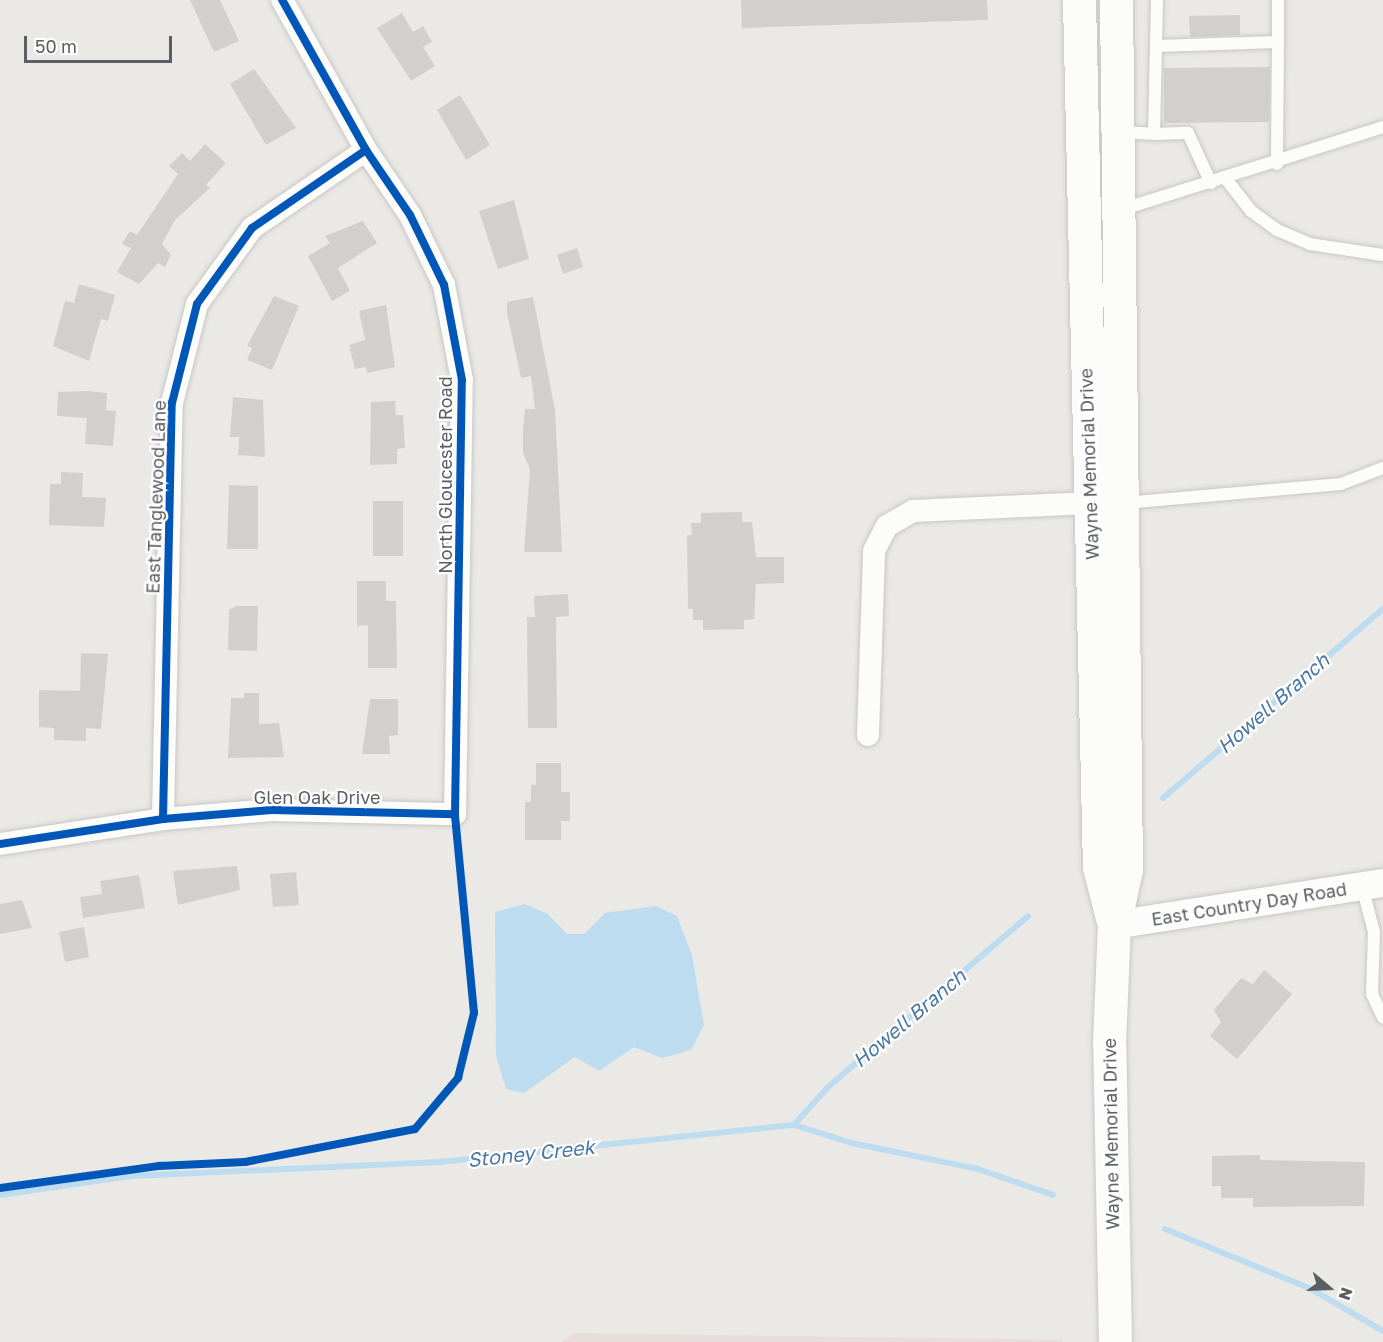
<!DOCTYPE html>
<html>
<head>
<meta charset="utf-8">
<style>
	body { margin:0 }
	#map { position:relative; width:1383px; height:1342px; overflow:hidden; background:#eae9e5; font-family:"Golos Text",sans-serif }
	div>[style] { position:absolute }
	.medical>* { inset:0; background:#e9dddb }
	.water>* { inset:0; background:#bedcf0 }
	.stream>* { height:6px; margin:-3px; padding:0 3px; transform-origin:3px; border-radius:3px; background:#bedcf0 }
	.building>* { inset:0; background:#d1d0ce }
	.roads { filter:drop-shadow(0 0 2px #c7c7c7) drop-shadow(0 0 2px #c7c7c7) }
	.service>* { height:12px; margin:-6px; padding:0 6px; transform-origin:6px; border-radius:6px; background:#fcfcfb }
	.minor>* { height:22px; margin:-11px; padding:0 11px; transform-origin:11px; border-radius:11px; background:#fcfcfb }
	.tertiary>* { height:28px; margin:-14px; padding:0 14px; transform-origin:14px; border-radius:14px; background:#fcfcfb }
	.secondary>* { height:33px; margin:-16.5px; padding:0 16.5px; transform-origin:16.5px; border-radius:16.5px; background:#fcfcfb }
	.cycleway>* { height:8px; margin:-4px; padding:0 4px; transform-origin:4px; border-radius:4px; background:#0057b8 }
	span { translate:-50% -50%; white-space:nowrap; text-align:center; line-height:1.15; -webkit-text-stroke:4.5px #fff; paint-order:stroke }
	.street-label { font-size:18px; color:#5b5e62 }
	.water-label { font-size:20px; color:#4b79a4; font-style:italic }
	.north { position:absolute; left:1299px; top:1258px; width:60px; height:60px; -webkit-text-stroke:4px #fff; paint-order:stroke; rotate:109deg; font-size:16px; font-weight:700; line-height:24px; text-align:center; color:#5b5e62 }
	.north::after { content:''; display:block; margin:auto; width:21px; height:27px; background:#5b5e62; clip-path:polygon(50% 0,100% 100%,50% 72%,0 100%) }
	.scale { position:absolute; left:24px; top:36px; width:148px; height:27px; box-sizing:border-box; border:3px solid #5b5e62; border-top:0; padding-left:8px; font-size:18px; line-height:21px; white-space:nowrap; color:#5b5e62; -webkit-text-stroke:4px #fff; paint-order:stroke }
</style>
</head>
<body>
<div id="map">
	<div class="medical">
		<i style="clip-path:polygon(575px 1333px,1062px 1340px,1062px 1342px,561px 1342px)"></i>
	</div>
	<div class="water">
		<i style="clip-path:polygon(525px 904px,548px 914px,567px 934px,584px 934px,605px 913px,656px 906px,677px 916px,692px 955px,704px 1025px,691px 1050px,662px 1058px,634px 1047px,599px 1071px,575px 1057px,524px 1093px,506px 1089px,496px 1056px,495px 912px)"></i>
	</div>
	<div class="stream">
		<i style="left:1163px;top:798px;width:290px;rotate:-40.7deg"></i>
		<i style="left:794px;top:1125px;width:51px;rotate:-48.2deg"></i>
		<i style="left:828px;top:1087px;width:263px;rotate:-40.5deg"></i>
		<i style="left:0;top:1195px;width:132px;rotate:-8.3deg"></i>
		<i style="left:131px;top:1176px;width:309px;rotate:-2.6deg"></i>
		<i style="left:440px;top:1162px;width:356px;rotate:-6deg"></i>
		<i style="left:794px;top:1125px;width:61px;rotate:17.2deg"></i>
		<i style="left:852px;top:1143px;width:129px;rotate:11.7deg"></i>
		<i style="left:978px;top:1169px;width:79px;rotate:19.1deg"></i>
		<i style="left:1165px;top:1229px;width:158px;rotate:22.3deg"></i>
		<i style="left:1311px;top:1289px;width:83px;rotate:30.3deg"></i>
	</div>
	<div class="building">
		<i style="clip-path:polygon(190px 0,220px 0,239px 41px,214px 52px)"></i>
		<i style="clip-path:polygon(741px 0,987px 0,988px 20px,742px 28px)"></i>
		<i style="clip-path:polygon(402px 13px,413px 32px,423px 26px,432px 42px,423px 47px,435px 66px,411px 81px,377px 28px)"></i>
		<i style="clip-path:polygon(1240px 15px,1240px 35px,1190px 37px,1189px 16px)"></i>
		<i style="clip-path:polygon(1270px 67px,1269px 122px,1164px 123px,1164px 68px)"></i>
		<i style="clip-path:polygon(254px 69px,296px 128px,266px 145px,230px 84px)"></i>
		<i style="clip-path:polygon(460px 95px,490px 145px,466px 160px,437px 110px)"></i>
		<i style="clip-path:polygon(205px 144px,226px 163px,206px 185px,210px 188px,175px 220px,162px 244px,171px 255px,165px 267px,158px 263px,139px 284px,117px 272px,131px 248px,122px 244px,130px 231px,137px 235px,178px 174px,169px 166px,182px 153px,190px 161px)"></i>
		<i style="clip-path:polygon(514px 200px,529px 259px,498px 269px,479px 211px)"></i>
		<i style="clip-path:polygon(363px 221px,377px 243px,338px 268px,350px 291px,332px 301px,308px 256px,330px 243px,325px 236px)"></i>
		<i style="clip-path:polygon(577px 248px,583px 267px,563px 274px,557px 255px)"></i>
		<i style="clip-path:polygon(79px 284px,115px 295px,108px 321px,101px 319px,89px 361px,53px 346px,65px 301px,74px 303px)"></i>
		<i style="clip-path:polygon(274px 296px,299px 306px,272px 370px,247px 360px,252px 348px,247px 346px)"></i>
		<i style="clip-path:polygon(533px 297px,555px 410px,562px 552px,524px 552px,530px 469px,523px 453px,523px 428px,525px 409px,535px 409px,531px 376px,521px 378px,507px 313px,507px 302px)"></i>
		<i style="clip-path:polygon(386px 305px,395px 367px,367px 373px,366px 367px,355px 369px,349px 345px,365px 340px,359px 311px)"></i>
		<i style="clip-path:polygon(88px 391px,107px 393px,106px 410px,116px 411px,113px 446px,85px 444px,87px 418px,57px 416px,58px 392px)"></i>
		<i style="clip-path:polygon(233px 397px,263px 400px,265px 457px,238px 455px,239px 437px,230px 437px)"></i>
		<i style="clip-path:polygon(395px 401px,396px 415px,403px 415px,405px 448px,397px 449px,397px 464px,370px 465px,371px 402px)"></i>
		<i style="clip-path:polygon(61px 472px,83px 473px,82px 497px,106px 498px,104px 527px,49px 525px,50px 484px,61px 484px)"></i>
		<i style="clip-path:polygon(229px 485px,258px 486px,258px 549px,227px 549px)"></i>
		<i style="clip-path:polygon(373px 501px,403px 501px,403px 556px,373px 556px)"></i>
		<i style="clip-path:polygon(742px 512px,742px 522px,752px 522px,756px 557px,784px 557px,784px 583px,756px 584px,754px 619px,744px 620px,744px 629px,703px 630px,703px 620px,693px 620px,693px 609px,688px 609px,687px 535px,692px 535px,691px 523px,701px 523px,701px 513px)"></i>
		<i style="clip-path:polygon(357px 581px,386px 581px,386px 601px,396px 601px,397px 668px,368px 668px,368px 625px,357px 626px)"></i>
		<i style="clip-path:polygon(568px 594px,569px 616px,556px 617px,557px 728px,528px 728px,527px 617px,535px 617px,534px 596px)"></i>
		<i style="clip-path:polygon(236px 606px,258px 606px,257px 651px,228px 650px,229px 610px)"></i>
		<i style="clip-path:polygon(81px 653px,108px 654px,101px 729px,86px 728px,86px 741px,54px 740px,54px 728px,39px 727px,39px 690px,80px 691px)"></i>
		<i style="clip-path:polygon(244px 693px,259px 693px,259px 724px,279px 723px,284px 757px,228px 758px,231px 698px,244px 698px)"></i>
		<i style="clip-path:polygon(370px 699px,398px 699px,398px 735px,389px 736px,390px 754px,362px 754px)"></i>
		<i style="clip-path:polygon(536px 763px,561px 763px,561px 792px,570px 792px,570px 821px,561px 821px,561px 840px,525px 840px,525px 802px,531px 802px,531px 785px,536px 785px)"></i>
		<i style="clip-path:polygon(237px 866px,240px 890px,178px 905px,173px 871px)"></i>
		<i style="clip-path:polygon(296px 872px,299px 905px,273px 907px,270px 874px)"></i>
		<i style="clip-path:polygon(139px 875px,145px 908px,83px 918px,80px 897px,102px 894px,100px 881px)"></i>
		<i style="clip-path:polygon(22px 900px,32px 928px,0 934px,0 904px)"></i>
		<i style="clip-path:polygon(84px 927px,89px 957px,65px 962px,59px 932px)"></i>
		<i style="clip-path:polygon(1264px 970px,1292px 994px,1237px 1059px,1210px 1036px,1221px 1022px,1214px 1010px,1241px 978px,1253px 984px)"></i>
		<i style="clip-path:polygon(1260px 1155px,1260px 1160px,1365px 1162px,1364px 1206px,1253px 1207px,1253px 1198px,1221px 1198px,1221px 1186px,1212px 1186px,1212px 1156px)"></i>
	</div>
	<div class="roads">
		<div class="service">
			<i style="left:1157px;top:0;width:46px;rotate:91.2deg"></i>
			<i style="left:1156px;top:46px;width:122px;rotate:-1.9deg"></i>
			<i style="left:1278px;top:42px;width:122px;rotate:90.5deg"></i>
			<i style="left:1278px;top:0;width:42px;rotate:90deg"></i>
			<i style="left:1156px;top:46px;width:88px;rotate:91.3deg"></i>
			<i style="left:1154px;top:134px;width:34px;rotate:-2deg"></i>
			<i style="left:1188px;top:133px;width:55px;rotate:65.3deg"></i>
			<i style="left:1120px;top:132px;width:34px;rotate:3deg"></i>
			<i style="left:1226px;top:179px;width:41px;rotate:52deg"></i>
			<i style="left:1251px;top:211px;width:32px;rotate:36deg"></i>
			<i style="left:1277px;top:230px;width:36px;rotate:23deg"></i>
			<i style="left:1310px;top:244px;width:74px;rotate:8.6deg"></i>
			<i style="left:1120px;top:210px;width:276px;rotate:-17.5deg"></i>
			<i style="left:1124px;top:503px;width:218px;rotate:-5deg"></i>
			<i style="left:1341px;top:484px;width:45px;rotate:-20.9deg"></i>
			<i style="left:1362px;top:886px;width:48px;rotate:75.4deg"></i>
			<i style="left:1374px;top:932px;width:62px;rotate:91.8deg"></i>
			<i style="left:1372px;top:994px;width:26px;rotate:65deg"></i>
		</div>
		<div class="minor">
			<i style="left:868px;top:735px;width:184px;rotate:-88.1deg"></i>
			<i style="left:874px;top:551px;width:28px;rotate:-63deg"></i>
			<i style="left:887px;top:526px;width:30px;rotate:-30deg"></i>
			<i style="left:913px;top:511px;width:178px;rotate:-2.6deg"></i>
			<i style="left:163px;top:819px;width:416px;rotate:-88.8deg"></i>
			<i style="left:172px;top:403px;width:102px;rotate:-75.8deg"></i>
			<i style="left:197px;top:304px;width:94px;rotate:-54.1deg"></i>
			<i style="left:252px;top:228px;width:138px;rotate:-34.4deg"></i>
			<i style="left:0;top:844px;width:165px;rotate:-8.7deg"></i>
			<i style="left:163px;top:819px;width:109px;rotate:-4.7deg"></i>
			<i style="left:272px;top:810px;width:183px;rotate:1.3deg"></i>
			<i style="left:455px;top:814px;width:434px;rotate:-89.1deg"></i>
			<i style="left:462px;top:380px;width:97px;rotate:-100.7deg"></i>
			<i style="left:444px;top:285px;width:78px;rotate:-115.9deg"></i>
			<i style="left:410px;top:215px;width:78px;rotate:-124.1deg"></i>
			<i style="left:366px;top:150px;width:172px;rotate:-119.2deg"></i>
		</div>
		<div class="tertiary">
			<i style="left:1114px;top:925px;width:272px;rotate:-8.9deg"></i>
		</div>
		<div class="secondary">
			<i style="left:1079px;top:0;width:867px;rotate:88.68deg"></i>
			<i style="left:1099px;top:867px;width:53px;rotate:75.7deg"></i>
			<i style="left:1115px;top:1342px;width:299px;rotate:-91.1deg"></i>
			<i style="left:1109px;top:1043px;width:118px;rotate:-87.6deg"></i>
			<i style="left:1114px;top:925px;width:57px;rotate:-77.9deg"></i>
			<i style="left:1126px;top:869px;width:869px;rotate:-90.66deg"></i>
		</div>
	</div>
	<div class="cycleway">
		<i style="left:163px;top:819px;width:416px;rotate:-88.8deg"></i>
		<i style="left:172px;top:403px;width:102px;rotate:-75.8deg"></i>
		<i style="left:197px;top:304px;width:94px;rotate:-54.1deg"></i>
		<i style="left:252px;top:228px;width:138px;rotate:-34.4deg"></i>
		<i style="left:0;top:844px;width:165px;rotate:-8.7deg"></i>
		<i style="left:163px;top:819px;width:109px;rotate:-4.7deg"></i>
		<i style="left:272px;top:810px;width:183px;rotate:1.3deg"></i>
		<i style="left:0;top:1188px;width:161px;rotate:-7.9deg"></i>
		<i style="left:159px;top:1166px;width:86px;rotate:-2.7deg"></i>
		<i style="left:245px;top:1162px;width:173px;rotate:-11deg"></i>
		<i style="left:415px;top:1129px;width:67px;rotate:-49.9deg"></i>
		<i style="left:458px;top:1078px;width:67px;rotate:-76.2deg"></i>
		<i style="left:474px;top:1013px;width:200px;rotate:-95.5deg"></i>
		<i style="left:455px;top:814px;width:434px;rotate:-89.1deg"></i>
		<i style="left:462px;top:380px;width:97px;rotate:-100.7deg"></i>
		<i style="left:444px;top:285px;width:78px;rotate:-115.9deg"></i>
		<i style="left:410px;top:215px;width:78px;rotate:-124.1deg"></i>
		<i style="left:366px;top:150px;width:172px;rotate:-119.2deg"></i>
	</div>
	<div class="street-label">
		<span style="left:1089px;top:464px;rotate:-92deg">Wayne Memorial Drive</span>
		<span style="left:445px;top:475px;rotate:-90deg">North Gloucester Road</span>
		<span style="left:156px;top:497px;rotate:-88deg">East Tanglewood Lane</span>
		<span style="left:317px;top:797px">Glen Oak Drive</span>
		<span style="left:1249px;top:904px;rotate:-9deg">East Country Day Road</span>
		<span style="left:1111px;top:1134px;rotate:-91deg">Wayne Memorial Drive</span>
	</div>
	<div class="water-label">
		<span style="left:1273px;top:703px;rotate:-41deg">Howell Branch</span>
		<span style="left:909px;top:1018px;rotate:-40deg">Howell Branch</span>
		<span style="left:531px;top:1153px;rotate:-6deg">Stoney Creek</span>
	</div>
	<div class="north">N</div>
	<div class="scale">50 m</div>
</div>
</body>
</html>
